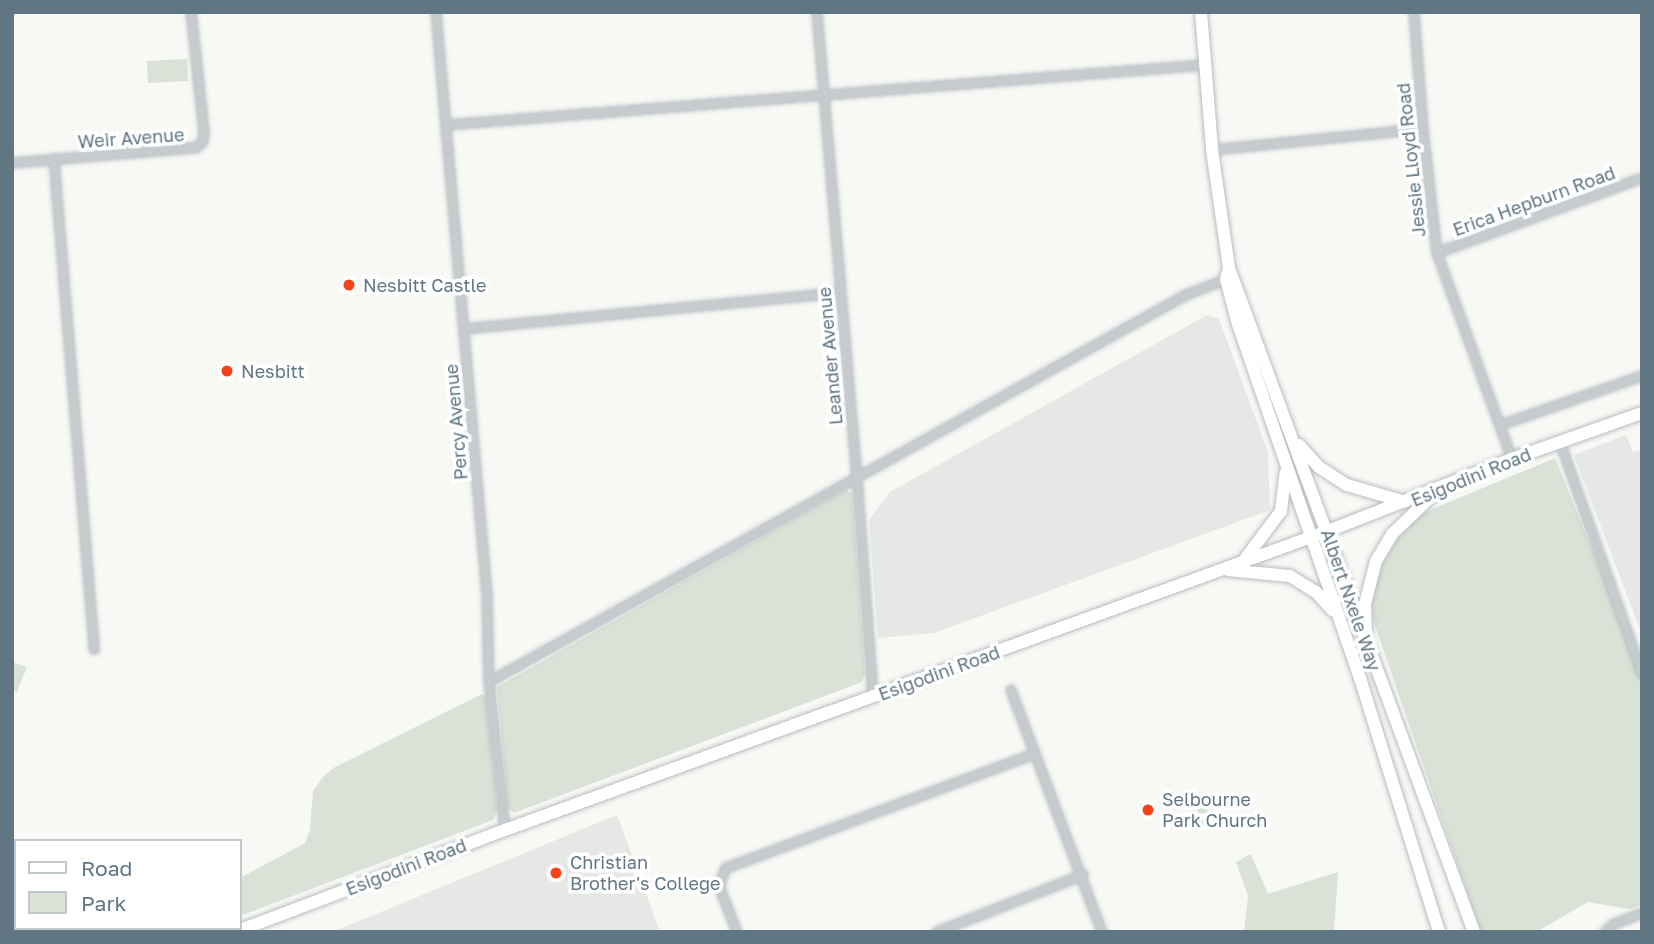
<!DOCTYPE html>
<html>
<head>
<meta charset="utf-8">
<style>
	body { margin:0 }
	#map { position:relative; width:1654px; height:944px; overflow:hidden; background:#f8f8f5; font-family:"Golos Text",sans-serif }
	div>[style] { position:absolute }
	.built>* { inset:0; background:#e6e8e6 }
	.green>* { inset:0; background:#dae1d6 }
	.roads { filter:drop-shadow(0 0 2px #b7bec2) drop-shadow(0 0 2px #b7bec2) }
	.minor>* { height:8px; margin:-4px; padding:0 4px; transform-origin:4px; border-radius:4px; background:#c6cbce }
	.secondary>* { height:12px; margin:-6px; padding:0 6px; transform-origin:6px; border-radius:6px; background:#fff }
	.dots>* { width:19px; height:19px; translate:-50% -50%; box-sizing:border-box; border:4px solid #fff; border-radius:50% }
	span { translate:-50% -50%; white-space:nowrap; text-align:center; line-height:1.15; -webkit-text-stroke:7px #fff; paint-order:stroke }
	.street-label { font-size:18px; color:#607683 }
	.poi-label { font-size:18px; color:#607683 }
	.left { translate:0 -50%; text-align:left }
	.frame { position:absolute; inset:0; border:14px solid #607683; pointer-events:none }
	.legend { position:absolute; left:14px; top:839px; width:228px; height:91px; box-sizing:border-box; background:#fff; border:2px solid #bfc8cd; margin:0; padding:9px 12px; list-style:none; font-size:21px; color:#607683 }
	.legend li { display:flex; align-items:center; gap:14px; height:35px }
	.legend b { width:35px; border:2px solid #bfc8cd }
</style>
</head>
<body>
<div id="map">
	<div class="built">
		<i style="clip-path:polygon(1207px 315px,1219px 319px,1268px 452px,1270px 510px,934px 633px,878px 638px,869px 520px,890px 492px)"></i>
		<i style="clip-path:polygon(1626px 435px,1633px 452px,1642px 449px,1642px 635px,1574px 455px)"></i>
		<i style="clip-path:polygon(617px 815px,660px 932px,332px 932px)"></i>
	</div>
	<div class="green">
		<i style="clip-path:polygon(187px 59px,188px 81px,148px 83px,147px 61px)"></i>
		<i style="clip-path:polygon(1555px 458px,1642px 673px,1642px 905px,1629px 909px,1588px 902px,1536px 932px,1481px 932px,1373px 620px,1372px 590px,1383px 561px,1398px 537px,1423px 513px)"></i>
		<i style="clip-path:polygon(846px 490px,852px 493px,865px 674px,862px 682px,514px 813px,508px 808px,497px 687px)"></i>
		<i style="clip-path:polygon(12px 662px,27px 667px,17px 692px,12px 690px)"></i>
		<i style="clip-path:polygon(482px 694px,486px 697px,497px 811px,493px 820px,240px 916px,240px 878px,305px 843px,310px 830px,313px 791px,323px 777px,335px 767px)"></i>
		<i style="clip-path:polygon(1204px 801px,1214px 824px,1201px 829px,1199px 824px,1186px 824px,1190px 808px)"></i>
		<i style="clip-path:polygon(1251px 854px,1268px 894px,1338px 872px,1334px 932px,1244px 932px,1248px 896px,1236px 862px)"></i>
		<i style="clip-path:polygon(145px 928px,208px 928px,199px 932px,138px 932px)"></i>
	</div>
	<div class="roads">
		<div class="minor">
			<i style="left:436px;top:12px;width:585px;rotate:85deg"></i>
			<i style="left:487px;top:595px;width:87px;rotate:88.7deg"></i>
			<i style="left:489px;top:682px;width:149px;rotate:83.8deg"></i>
			<i style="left:817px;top:12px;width:468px;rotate:85.1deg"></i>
			<i style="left:857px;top:478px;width:220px;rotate:85.8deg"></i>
			<i style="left:1414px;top:12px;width:117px;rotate:85.6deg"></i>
			<i style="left:1423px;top:129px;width:125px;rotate:83.6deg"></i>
			<i style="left:1437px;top:253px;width:219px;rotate:70deg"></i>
			<i style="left:447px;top:125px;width:760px;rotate:-4.53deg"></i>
			<i style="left:1212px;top:150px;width:212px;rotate:-5.7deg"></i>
			<i style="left:54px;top:159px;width:492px;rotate:85.3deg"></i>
			<i style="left:12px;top:163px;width:185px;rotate:-4.7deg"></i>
			<i style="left:196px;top:148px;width:9px;rotate:-41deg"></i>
			<i style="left:203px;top:142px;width:11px;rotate:-85deg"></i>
			<i style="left:204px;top:131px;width:120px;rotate:-96.2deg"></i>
			<i style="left:1437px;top:253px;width:218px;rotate:-20.1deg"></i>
			<i style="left:464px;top:329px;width:378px;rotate:-5.5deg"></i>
			<i style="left:1501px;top:425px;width:149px;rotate:-19.2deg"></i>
			<i style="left:1560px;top:442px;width:246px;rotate:70.5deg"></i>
			<i style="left:489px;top:682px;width:797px;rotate:-29.04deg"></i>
			<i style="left:1186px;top:295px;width:44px;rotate:-21.3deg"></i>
			<i style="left:1011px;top:690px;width:259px;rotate:69.4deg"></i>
			<i style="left:737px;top:932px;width:49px;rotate:-111.4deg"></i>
			<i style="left:719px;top:886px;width:19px;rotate:-69deg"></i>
			<i style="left:726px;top:868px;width:329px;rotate:-20.3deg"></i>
			<i style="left:937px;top:932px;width:157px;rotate:-21.3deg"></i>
			<i style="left:1605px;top:932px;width:12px;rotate:-42deg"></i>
			<i style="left:1614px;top:924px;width:30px;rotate:-21deg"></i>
		</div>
		<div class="secondary">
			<i style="left:1201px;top:12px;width:138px;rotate:85.4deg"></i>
			<i style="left:1212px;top:150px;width:119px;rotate:81.8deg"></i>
			<i style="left:1229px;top:268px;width:708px;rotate:69.75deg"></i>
			<i style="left:1229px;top:268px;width:11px;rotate:105deg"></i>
			<i style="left:1226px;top:279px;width:47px;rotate:75.1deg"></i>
			<i style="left:1238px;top:324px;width:374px;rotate:71deg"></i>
			<i style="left:1360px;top:678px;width:266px;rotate:72.7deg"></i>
			<i style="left:1299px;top:445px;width:30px;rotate:48deg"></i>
			<i style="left:1319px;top:467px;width:33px;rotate:33deg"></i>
			<i style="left:1347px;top:485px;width:60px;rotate:16.3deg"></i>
			<i style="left:1242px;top:563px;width:65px;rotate:-53.1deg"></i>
			<i style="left:1281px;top:511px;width:39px;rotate:-83deg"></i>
			<i style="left:1228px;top:570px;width:62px;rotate:5.5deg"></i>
			<i style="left:1290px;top:576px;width:31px;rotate:32deg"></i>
			<i style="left:1316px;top:592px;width:25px;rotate:48deg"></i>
			<i style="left:1366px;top:634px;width:30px;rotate:-92deg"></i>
			<i style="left:1365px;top:604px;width:44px;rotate:-75.7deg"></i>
			<i style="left:1376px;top:561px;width:31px;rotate:-59deg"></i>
			<i style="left:1392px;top:534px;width:58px;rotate:-43.6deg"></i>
			<i style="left:235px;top:932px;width:289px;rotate:-20.7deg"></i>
			<i style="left:505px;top:830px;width:876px;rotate:-19.97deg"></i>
			<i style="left:1328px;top:531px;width:198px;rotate:-21.4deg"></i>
			<i style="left:1512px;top:459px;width:138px;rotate:-19.5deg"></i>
		</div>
	</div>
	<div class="dots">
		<i style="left:349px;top:285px;background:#f54219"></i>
		<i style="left:227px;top:371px;background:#f54219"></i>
		<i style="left:1148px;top:810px;background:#f54219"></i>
		<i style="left:556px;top:873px;background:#f54219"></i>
	</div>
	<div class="street-label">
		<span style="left:131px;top:138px;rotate:-4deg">Weir Avenue</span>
		<span style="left:1411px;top:160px;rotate:-96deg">Jessie Lloyd Road</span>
		<span style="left:1534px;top:201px;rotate:-20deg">Erica Hepburn Road</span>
		<span style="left:830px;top:356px;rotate:-95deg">Leander Avenue</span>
		<span style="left:456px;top:422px;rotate:-95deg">Percy Avenue</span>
		<span style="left:1471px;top:477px;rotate:-22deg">Esigodini Road</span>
		<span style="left:1351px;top:600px;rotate:71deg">Albert Nxele Way</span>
		<span style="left:939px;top:673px;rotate:-20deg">Esigodini Road</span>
		<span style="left:406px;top:867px;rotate:-21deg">Esigodini Road</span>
	</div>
	<div class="poi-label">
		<span class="left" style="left:363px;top:285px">Nesbitt Castle</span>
		<span class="left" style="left:241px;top:371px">Nesbitt</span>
		<span class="left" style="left:1162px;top:810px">Selbourne<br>Park Church</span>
		<span class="left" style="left:570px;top:873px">Christian<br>Brother's College</span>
	</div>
	<div class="frame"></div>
	<ul class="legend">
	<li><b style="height:9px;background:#fff"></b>Road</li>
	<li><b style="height:19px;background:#dae1d6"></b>Park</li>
	</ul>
</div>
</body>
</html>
